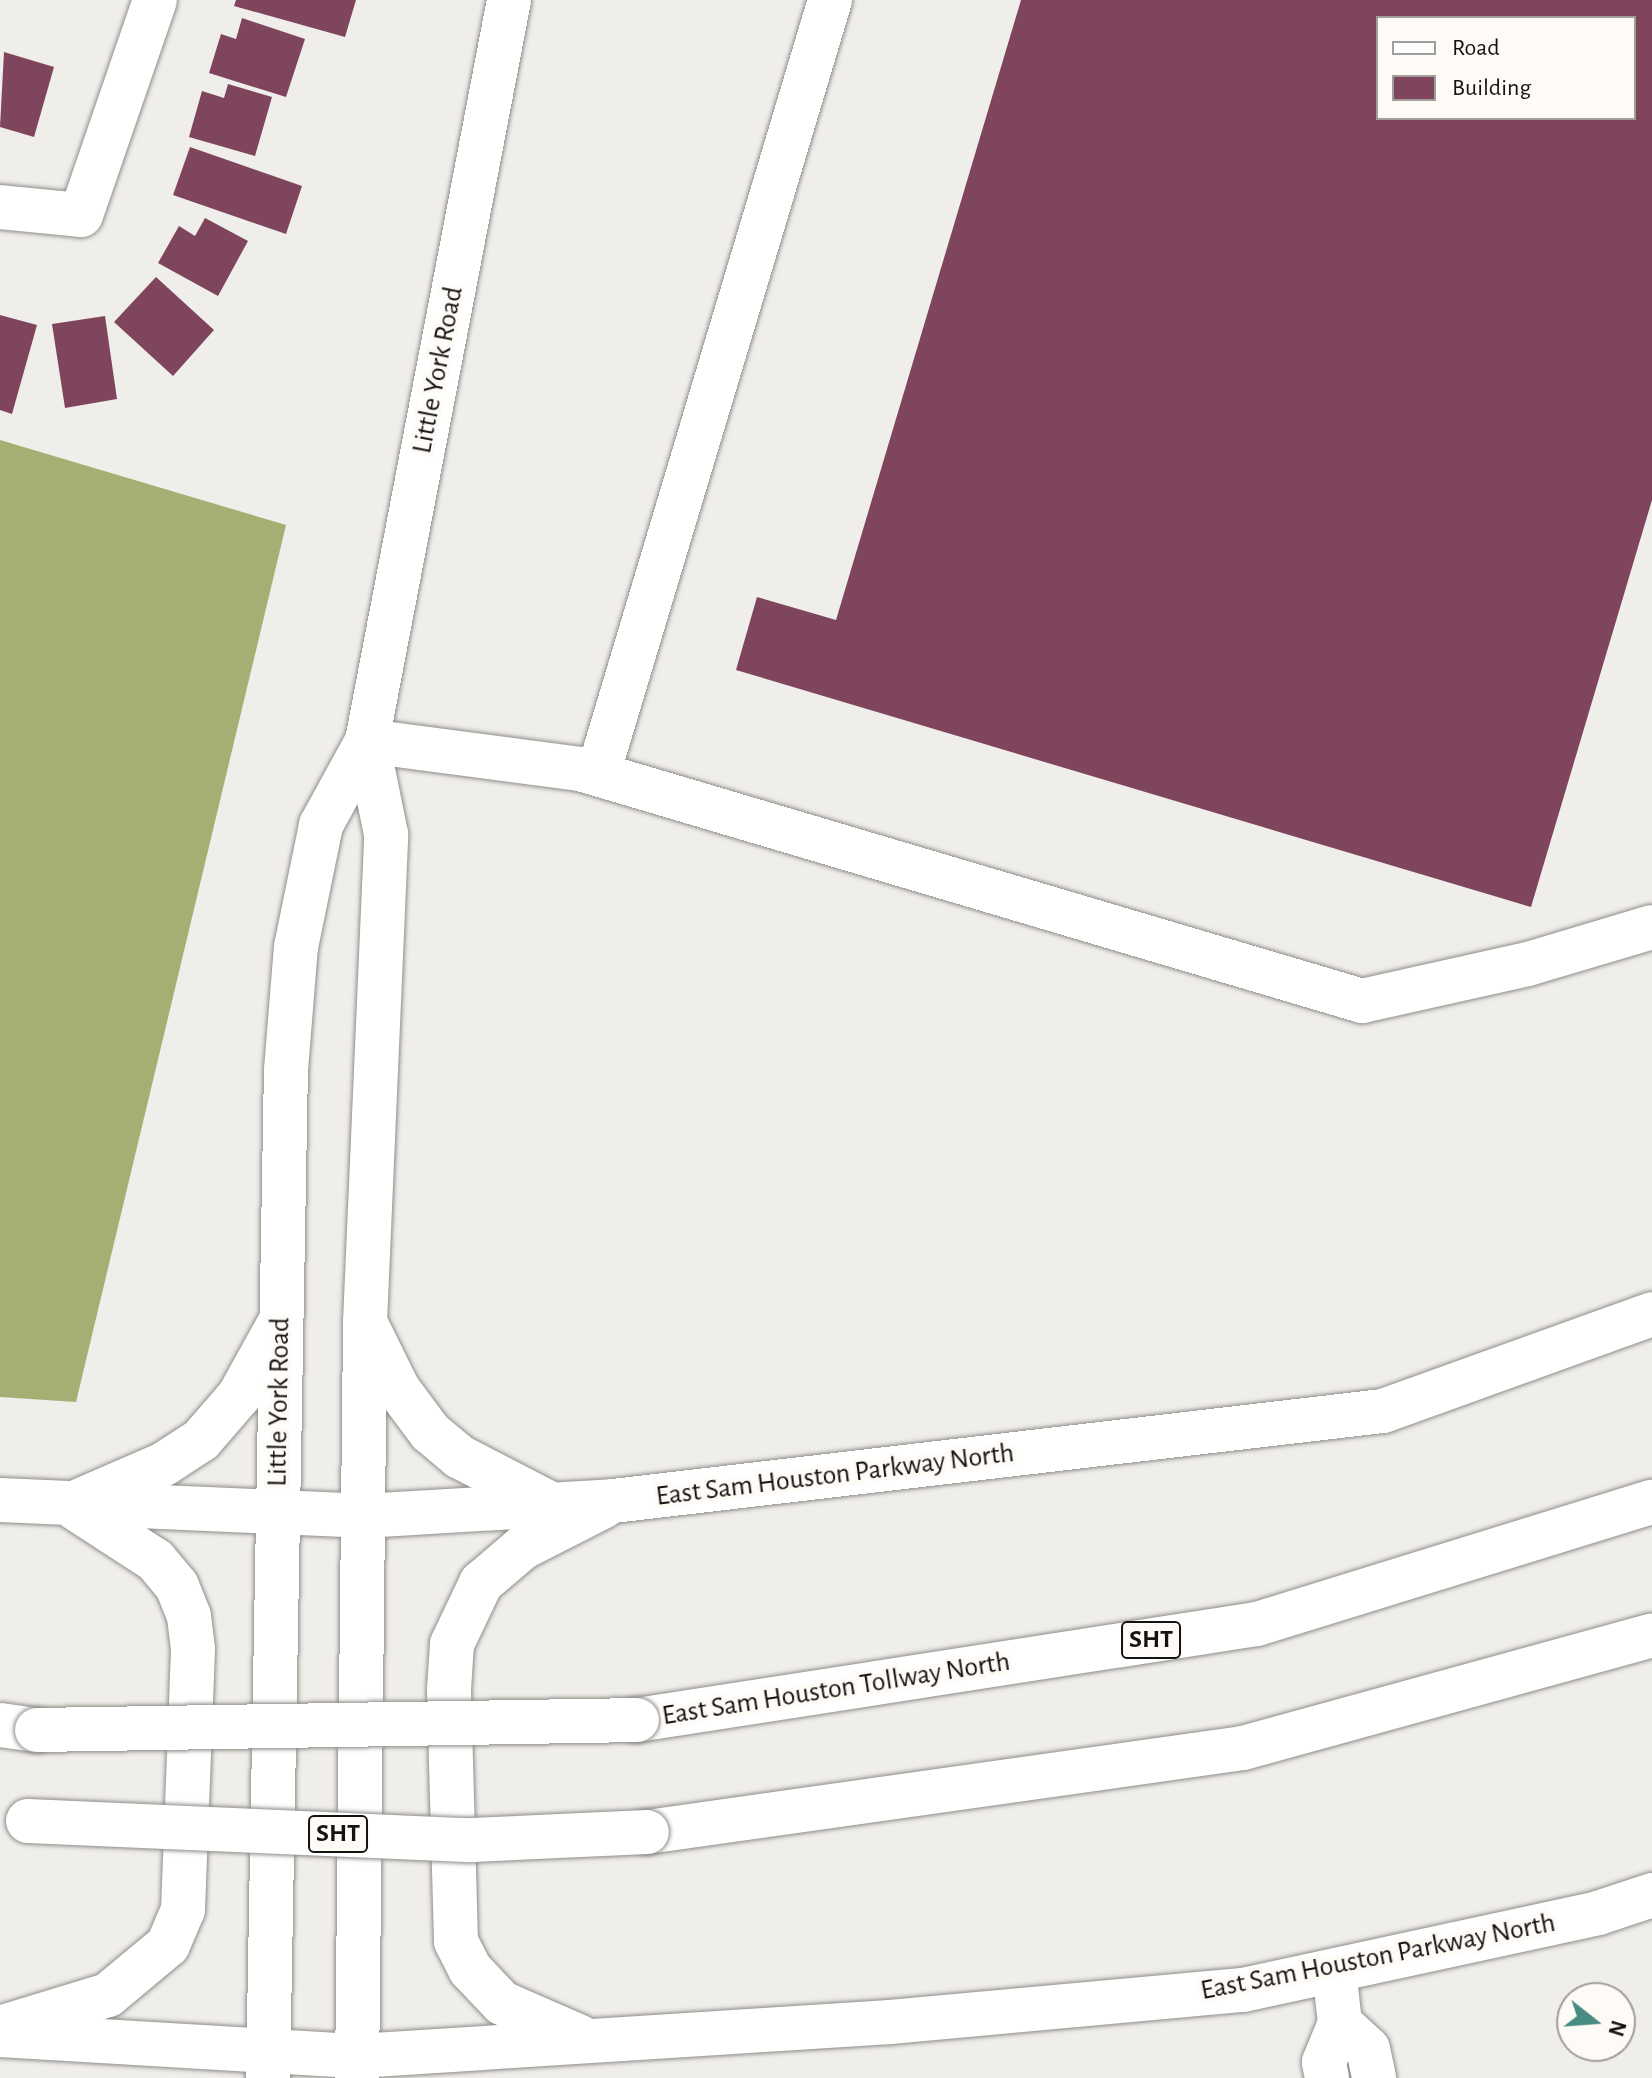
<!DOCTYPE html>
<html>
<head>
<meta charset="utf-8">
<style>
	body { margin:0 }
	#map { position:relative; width:1652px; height:2078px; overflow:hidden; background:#f0eeea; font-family:"Alegreya Sans",sans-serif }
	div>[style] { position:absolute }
	.forest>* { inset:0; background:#a4b073 }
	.building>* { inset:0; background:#7f455c }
	.roads { filter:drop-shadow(0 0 2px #8f8d89) drop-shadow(0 0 2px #8f8d89) }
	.minor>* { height:44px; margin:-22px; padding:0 22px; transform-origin:22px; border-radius:22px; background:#fff }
	.major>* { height:44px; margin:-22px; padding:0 22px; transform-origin:22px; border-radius:22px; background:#fff }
	.highway>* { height:44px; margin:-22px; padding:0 22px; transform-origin:22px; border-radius:22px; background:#fff }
	.bridges { filter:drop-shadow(0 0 2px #8f8d89) drop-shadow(0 0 2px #8f8d89) }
	.highway-bridge>* { height:44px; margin:-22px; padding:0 22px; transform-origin:22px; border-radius:22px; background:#fff }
	span { translate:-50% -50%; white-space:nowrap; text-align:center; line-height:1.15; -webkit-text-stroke:8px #fefbf7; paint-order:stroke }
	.shield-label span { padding:2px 6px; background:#fefbf7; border:2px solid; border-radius:6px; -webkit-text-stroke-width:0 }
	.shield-label { font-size:26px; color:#141312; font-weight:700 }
	.street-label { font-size:28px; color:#141312 }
	.legend { position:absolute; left:1376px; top:16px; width:260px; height:104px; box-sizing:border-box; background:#fefbf7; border:2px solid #a09e9b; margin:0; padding:10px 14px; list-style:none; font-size:24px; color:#141312 }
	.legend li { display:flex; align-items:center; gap:16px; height:40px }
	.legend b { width:40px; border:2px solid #a09e9b }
	.north { position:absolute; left:1556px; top:1982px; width:80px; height:80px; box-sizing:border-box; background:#fefbf7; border:2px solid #a09e9b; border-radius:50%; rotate:107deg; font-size:22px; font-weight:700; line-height:32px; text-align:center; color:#141312 }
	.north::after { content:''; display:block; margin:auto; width:28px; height:36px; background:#478b81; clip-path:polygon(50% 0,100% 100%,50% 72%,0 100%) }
</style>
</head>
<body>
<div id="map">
	<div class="forest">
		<i style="clip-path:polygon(0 440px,286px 525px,76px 1402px,0 1397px)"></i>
	</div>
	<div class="building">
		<i style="clip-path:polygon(236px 0,356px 0,345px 37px,234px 6px)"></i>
		<i style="clip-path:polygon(evenodd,1021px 0,1652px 0,1652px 500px,1531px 907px,736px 670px,757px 597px,836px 620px,1021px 0,1378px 18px,1634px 18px,1634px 118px,1378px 118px,1378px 18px)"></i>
		<i style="clip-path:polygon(242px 18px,305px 39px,286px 97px,209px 73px,221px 34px,236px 39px)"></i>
		<i style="clip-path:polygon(4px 52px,54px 67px,34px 137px,0 127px)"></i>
		<i style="clip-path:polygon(228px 84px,272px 97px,255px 156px,189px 137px,202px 91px,224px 98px)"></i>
		<i style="clip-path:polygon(190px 147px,302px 186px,286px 234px,173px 195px)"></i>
		<i style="clip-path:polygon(205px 218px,248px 241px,218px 296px,158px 263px,179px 226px,195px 236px)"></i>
		<i style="clip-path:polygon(156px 277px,214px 330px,173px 376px,114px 322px)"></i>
		<i style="clip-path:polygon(0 315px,37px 325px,12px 414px,0 410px)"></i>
		<i style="clip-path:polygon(105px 316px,117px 399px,65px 408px,52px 324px)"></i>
	</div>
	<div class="roads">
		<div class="minor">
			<i style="left:0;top:207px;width:81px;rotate:5.6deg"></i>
			<i style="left:81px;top:215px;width:227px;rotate:-71deg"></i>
			<i style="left:367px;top:741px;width:215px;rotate:7.5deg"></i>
			<i style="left:580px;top:769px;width:816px;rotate:16.52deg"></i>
			<i style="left:1362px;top:1001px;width:170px;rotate:-12.6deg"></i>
			<i style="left:1528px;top:964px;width:129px;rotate:-16.6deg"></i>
			<i style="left:598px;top:774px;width:808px;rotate:-73.31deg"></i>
			<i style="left:1340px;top:2023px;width:38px;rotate:43deg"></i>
			<i style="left:1368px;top:2049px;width:30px;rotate:78deg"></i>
			<i style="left:268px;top:2078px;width:1008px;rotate:-88.98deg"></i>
			<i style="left:286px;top:1070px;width:123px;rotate:-85.4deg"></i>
			<i style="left:296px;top:947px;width:125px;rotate:-78.4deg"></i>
			<i style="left:321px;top:825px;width:96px;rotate:-61.3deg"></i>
			<i style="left:367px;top:741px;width:754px;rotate:-79.15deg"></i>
			<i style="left:357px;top:2078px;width:756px;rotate:-89.39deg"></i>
			<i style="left:365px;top:1322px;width:488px;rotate:-87.5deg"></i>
			<i style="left:386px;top:834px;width:95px;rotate:-101.5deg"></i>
			<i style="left:1327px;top:2078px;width:16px;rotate:-101deg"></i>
			<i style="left:1324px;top:2062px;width:42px;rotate:-67.7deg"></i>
			<i style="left:1340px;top:2023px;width:53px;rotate:-96.5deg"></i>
		</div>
		<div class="major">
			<i style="left:365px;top:1322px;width:75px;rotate:63.8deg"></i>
			<i style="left:398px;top:1389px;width:54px;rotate:53.3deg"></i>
			<i style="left:430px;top:1432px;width:39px;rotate:40deg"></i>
			<i style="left:460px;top:1457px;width:98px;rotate:27.3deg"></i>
			<i style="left:0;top:1500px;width:363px;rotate:2.5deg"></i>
			<i style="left:363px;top:1516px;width:250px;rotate:-3.4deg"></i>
			<i style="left:613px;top:1501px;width:775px;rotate:-6.67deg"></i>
			<i style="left:1383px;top:1411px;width:286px;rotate:-19.8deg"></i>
			<i style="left:79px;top:1501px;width:93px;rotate:-23.5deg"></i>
			<i style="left:164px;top:1464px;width:44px;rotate:-33deg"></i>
			<i style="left:201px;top:1440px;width:58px;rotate:-49.2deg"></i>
			<i style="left:239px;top:1396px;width:85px;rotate:-61deg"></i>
			<i style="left:6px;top:2026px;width:107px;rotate:-16.9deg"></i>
			<i style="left:108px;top:1995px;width:78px;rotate:-39.8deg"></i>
			<i style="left:168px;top:1945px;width:38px;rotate:-67deg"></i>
			<i style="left:183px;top:1910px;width:261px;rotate:-87.8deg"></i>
			<i style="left:193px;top:1649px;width:33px;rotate:-97deg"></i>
			<i style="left:189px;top:1616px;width:32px;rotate:-112deg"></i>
			<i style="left:177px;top:1586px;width:34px;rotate:-130deg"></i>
			<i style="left:155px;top:1560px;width:95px;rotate:-147deg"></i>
			<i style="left:0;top:2035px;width:359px;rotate:3.4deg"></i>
			<i style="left:358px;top:2056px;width:533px;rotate:-3.66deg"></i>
			<i style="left:890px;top:2022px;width:354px;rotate:-5.2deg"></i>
			<i style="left:1243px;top:1990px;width:363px;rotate:-12.2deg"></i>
			<i style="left:1598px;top:1913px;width:57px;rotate:-18.4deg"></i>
			<i style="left:580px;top:2037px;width:85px;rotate:-156.4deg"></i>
			<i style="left:502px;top:2003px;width:47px;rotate:-133.3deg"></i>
			<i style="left:470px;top:1969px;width:31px;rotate:-117deg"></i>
			<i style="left:456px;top:1941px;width:252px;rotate:-91.6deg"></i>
			<i style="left:449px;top:1689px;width:45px;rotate:-86.2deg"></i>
			<i style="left:452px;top:1644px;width:68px;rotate:-64.6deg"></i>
			<i style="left:481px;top:1583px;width:54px;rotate:-40.5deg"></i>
			<i style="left:522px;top:1548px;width:92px;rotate:-27.1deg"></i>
		</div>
		<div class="highway">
			<i style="left:637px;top:1720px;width:627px;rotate:-8.8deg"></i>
			<i style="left:1257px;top:1624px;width:413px;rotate:-17.2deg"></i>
			<i style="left:0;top:1725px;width:37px;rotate:8deg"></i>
			<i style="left:647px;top:1832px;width:602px;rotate:-8.02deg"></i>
			<i style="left:1243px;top:1748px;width:424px;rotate:-15.4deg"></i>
		</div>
	</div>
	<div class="bridges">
		<div class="highway-bridge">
			<i style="left:37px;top:1730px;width:600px;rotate:-0.95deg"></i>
			<i style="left:28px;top:1821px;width:444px;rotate:2.5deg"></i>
			<i style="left:472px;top:1840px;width:175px;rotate:-2.6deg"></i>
		</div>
	</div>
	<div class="shield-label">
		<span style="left:1151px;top:1640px">SHT</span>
		<span style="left:338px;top:1834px">SHT</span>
	</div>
	<div class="street-label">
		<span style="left:438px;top:370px;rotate:-79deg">Little York Road</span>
		<span style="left:279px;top:1402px;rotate:-89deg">Little York Road</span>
		<span style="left:835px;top:1475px;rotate:-7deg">East Sam Houston Parkway North</span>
		<span style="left:836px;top:1689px;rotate:-9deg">East Sam Houston Tollway North</span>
		<span style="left:1378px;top:1957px;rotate:-11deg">East Sam Houston Parkway North</span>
	</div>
	<ul class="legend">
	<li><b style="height:10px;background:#fff"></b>Road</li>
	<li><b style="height:22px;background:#7f455c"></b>Building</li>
	</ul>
	<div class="north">N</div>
</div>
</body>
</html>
